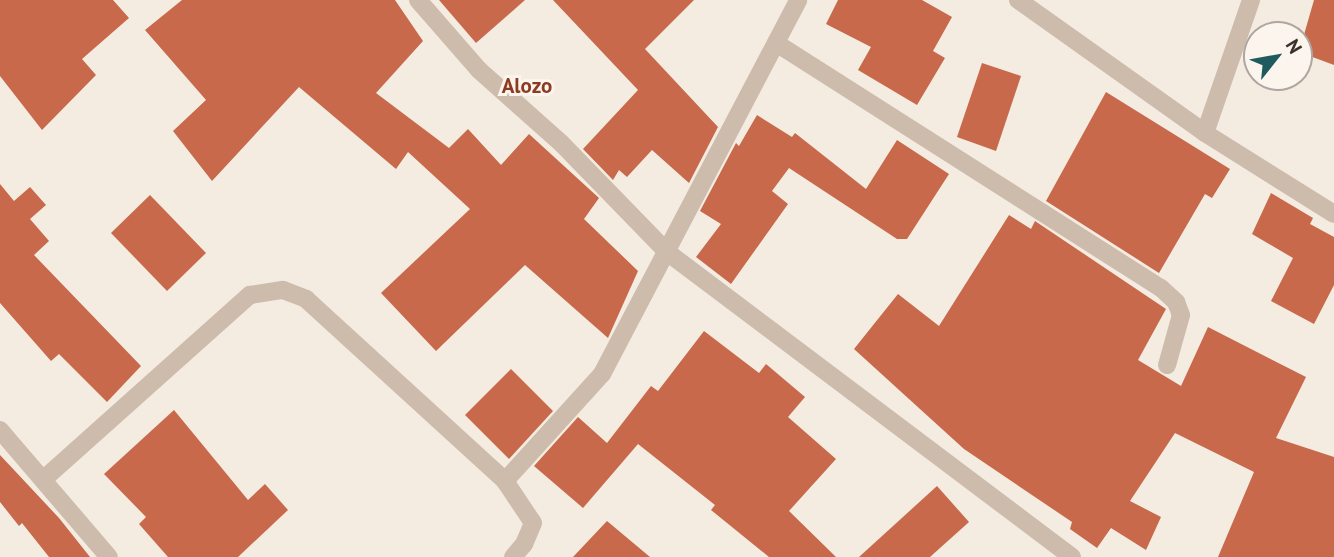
<!DOCTYPE html>
<html>
<head>
<meta charset="utf-8">
<style>
	body { margin:0 }
	#map { position:relative; width:1334px; height:557px; overflow:hidden; background:#f4ebe1; font-family:"PT Sans",sans-serif }
	div>[style] { position:absolute }
	.building>* { inset:0; background:#c8694b }
	.minor>* { height:18px; margin:-9px; padding:0 9px; transform-origin:9px; border-radius:9px; background:#cdbbac }
	span { translate:-50% -50%; white-space:nowrap; text-align:center; line-height:1.15; -webkit-text-stroke:6px #fbf5ee; paint-order:stroke }
	.quarter-label { font-size:21px; color:#8c3b22; font-weight:700 }
	.north { position:absolute; left:1243px; top:21px; width:70px; height:70px; box-sizing:border-box; background:#fbf5ee; border:2px solid #aea6a0; border-radius:50%; rotate:59deg; font-size:19px; font-weight:700; line-height:28px; text-align:center; color:#3b302b }
	.north::after { content:''; display:block; margin:auto; width:24px; height:32px; background:#1f5a5e; clip-path:polygon(50% 0,100% 100%,50% 72%,0 100%) }
</style>
</head>
<body>
<div id="map">
	<div class="building">
		<i style="clip-path:polygon(0 0,113px 0,129px 18px,82px 59px,96px 75px,42px 130px,0 76px)"></i>
		<i style="clip-path:polygon(182px 0,395px 0,423px 41px,376px 93px,449px 148px,468px 129px,501px 165px,529px 134px,599px 198px,584px 219px,638px 271px,608px 338px,525px 265px,436px 351px,381px 293px,470px 209px,408px 152px,396px 169px,299px 87px,212px 181px,173px 131px,206px 100px,145px 30px)"></i>
		<i style="clip-path:polygon(439px 0,525px 0,476px 43px)"></i>
		<i style="clip-path:polygon(553px 0,694px 0,645px 49px,718px 127px,689px 183px,652px 150px,627px 177px,619px 170px,613px 180px,583px 149px,638px 90px)"></i>
		<i style="clip-path:polygon(838px 0,922px 0,952px 17px,933px 51px,945px 58px,917px 105px,858px 70px,871px 47px,826px 24px)"></i>
		<i style="clip-path:polygon(1314px 0,1334px 0,1334px 65px,1299px 52px)"></i>
		<i style="clip-path:polygon(982px 63px,1021px 76px,996px 151px,957px 137px)"></i>
		<i style="clip-path:polygon(1106px 92px,1230px 169px,1212px 198px,1205px 194px,1159px 273px,1046px 201px)"></i>
		<i style="clip-path:polygon(757px 115px,792px 137px,795px 133px,866px 189px,897px 140px,949px 174px,907px 239px,897px 239px,789px 168px,772px 191px,788px 204px,731px 284px,696px 257px,721px 224px,700px 211px,736px 143px,739px 146px)"></i>
		<i style="clip-path:polygon(0 184px,14px 201px,30px 187px,46px 205px,30px 219px,49px 241px,34px 255px,141px 366px,107px 402px,59px 354px,51px 361px,0 303px)"></i>
		<i style="clip-path:polygon(1271px 193px,1313px 218px,1310px 224px,1334px 237px,1334px 285px,1314px 324px,1271px 301px,1293px 258px,1252px 234px)"></i>
		<i style="clip-path:polygon(150px 195px,206px 253px,167px 291px,111px 233px)"></i>
		<i style="clip-path:polygon(1009px 215px,1031px 229px,1035px 221px,1166px 309px,1138px 360px,1181px 386px,1208px 327px,1306px 377px,1276px 438px,1334px 457px,1334px 557px,1218px 557px,1254px 472px,1175px 433px,1130px 501px,1161px 517px,1146px 550px,1111px 528px,1097px 548px,1070px 529px,1072px 522px,964px 449px,854px 349px,898px 294px,939px 326px)"></i>
		<i style="clip-path:polygon(704px 331px,759px 373px,766px 364px,805px 397px,788px 417px,836px 459px,789px 511px,836px 557px,769px 557px,711px 510px,715px 505px,638px 444px,583px 508px,534px 466px,578px 417px,607px 443px,651px 386px,658px 391px)"></i>
		<i style="clip-path:polygon(511px 369px,553px 411px,509px 459px,465px 415px)"></i>
		<i style="clip-path:polygon(174px 410px,248px 500px,265px 484px,288px 510px,238px 557px,168px 557px,139px 524px,146px 517px,104px 474px)"></i>
		<i style="clip-path:polygon(0 455px,59px 518px,90px 557px,49px 557px,22px 523px,19px 526px,0 502px)"></i>
		<i style="clip-path:polygon(937px 486px,969px 522px,930px 557px,859px 557px)"></i>
		<i style="clip-path:polygon(607px 521px,650px 557px,573px 557px)"></i>
	</div>
	<div class="minor">
		<i style="left:418px;top:0;width:93px;rotate:48.9deg"></i>
		<i style="left:479px;top:70px;width:111px;rotate:41.7deg"></i>
		<i style="left:562px;top:144px;width:151px;rotate:45.8deg"></i>
		<i style="left:667px;top:252px;width:507px;rotate:36.98deg"></i>
		<i style="left:1018px;top:0;width:229px;rotate:35.4deg"></i>
		<i style="left:1205px;top:133px;width:152px;rotate:32.1deg"></i>
		<i style="left:776px;top:43px;width:456px;rotate:32.5deg"></i>
		<i style="left:1161px;top:288px;width:21px;rotate:43deg"></i>
		<i style="left:1176px;top:302px;width:14px;rotate:69deg"></i>
		<i style="left:1181px;top:315px;width:52px;rotate:105.6deg"></i>
		<i style="left:1205px;top:133px;width:141px;rotate:-70.9deg"></i>
		<i style="left:0;top:430px;width:167px;rotate:49.4deg"></i>
		<i style="left:45px;top:478px;width:275px;rotate:-41.8deg"></i>
		<i style="left:250px;top:295px;width:33px;rotate:-9deg"></i>
		<i style="left:283px;top:290px;width:25px;rotate:21deg"></i>
		<i style="left:306px;top:299px;width:270px;rotate:42.4deg"></i>
		<i style="left:505px;top:481px;width:50px;rotate:56.3deg"></i>
		<i style="left:533px;top:523px;width:23px;rotate:113deg"></i>
		<i style="left:524px;top:544px;width:17px;rotate:130deg"></i>
		<i style="left:505px;top:481px;width:144px;rotate:-47.8deg"></i>
		<i style="left:602px;top:374px;width:422px;rotate:-62.3deg"></i>
	</div>
	<div class="quarter-label">
		<span style="left:527px;top:86px">Alozo</span>
	</div>
	<div class="north">N</div>
</div>
</body>
</html>
